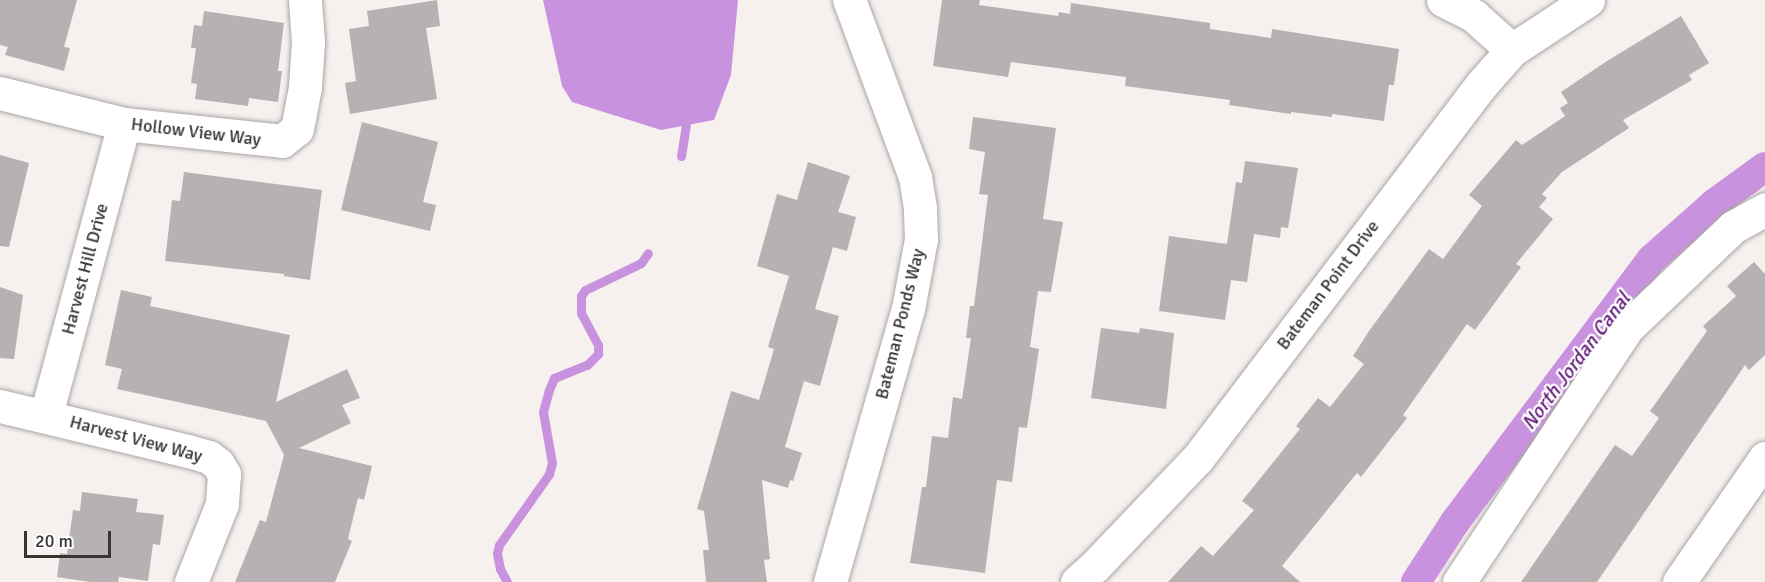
<!DOCTYPE html>
<html>
<head>
<meta charset="utf-8">
<style>
	body { margin:0 }
	#map { position:relative; width:1765px; height:582px; overflow:hidden; background:#f6f0ef; font-family:Signika,sans-serif }
	div>[style] { position:absolute }
	.water>* { inset:0; background:#c992de }
	.stream>* { height:9px; margin:-4.5px; padding:0 4.5px; transform-origin:4.5px; border-radius:4.5px; background:#c992de }
	.canal>* { height:30px; margin:-15px; padding:0 15px; transform-origin:15px; border-radius:15px; background:#c992de }
	.building>* { inset:0; background:#b6b1b3 }
	.roads { filter:drop-shadow(0 0 2px #aba6a6) drop-shadow(0 0 2px #aba6a6) }
	.minor>* { height:33px; margin:-16.5px; padding:0 16.5px; transform-origin:16.5px; border-radius:16.5px; background:#fff }
	span { translate:-50% -50%; white-space:nowrap; text-align:center; line-height:1.15; -webkit-text-stroke:4.5px #fff; paint-order:stroke }
	.street-label { font-size:18px; color:#373434 }
	.water-label { font-size:20px; color:#632079; font-style:italic }
	.scale { position:absolute; left:24px; top:531px; width:87px; height:27px; box-sizing:border-box; border:3px solid #373434; border-top:0; padding-left:8px; font-size:18px; line-height:21px; white-space:nowrap; color:#373434; -webkit-text-stroke:4px #fff; paint-order:stroke }
</style>
</head>
<body>
<div id="map">
	<div class="water">
		<i style="clip-path:polygon(543px 0,738px 0,731px 75px,714px 120px,661px 130px,572px 102px,562px 86px)"></i>
	</div>
	<div class="stream">
		<i style="left:681px;top:156px;width:31px;rotate:-81deg"></i>
		<i style="left:507px;top:582px;width:15px;rotate:-118deg"></i>
		<i style="left:500px;top:569px;width:16px;rotate:-101deg"></i>
		<i style="left:497px;top:553px;width:8px;rotate:-76deg"></i>
		<i style="left:499px;top:545px;width:87px;rotate:-54.8deg"></i>
		<i style="left:549px;top:474px;width:11px;rotate:-75deg"></i>
		<i style="left:552px;top:463px;width:52px;rotate:-100deg"></i>
		<i style="left:543px;top:412px;width:23px;rotate:-75deg"></i>
		<i style="left:549px;top:390px;width:13px;rotate:-67deg"></i>
		<i style="left:554px;top:378px;width:35px;rotate:-22deg"></i>
		<i style="left:587px;top:365px;width:16px;rotate:-45deg"></i>
		<i style="left:598px;top:354px;width:9px;rotate:-90deg"></i>
		<i style="left:598px;top:345px;width:36px;rotate:-118deg"></i>
		<i style="left:581px;top:313px;width:17px;rotate:-90deg"></i>
		<i style="left:581px;top:296px;width:7px;rotate:-56deg"></i>
		<i style="left:585px;top:290px;width:62px;rotate:-25.7deg"></i>
		<i style="left:641px;top:263px;width:12px;rotate:-55deg"></i>
	</div>
	<div class="canal">
		<i style="left:1416px;top:582px;width:72px;rotate:-57deg"></i>
		<i style="left:1455px;top:522px;width:329px;rotate:-53.2deg"></i>
		<i style="left:1652px;top:259px;width:83px;rotate:-41.6deg"></i>
		<i style="left:1714px;top:204px;width:63px;rotate:-36deg"></i>
	</div>
	<div class="building">
		<i style="clip-path:polygon(0 0,77px 0,64px 47px,70px 48px,64px 71px,5px 55px,8px 47px,0 45px)"></i>
		<i style="clip-path:polygon(437px 0,440px 26px,426px 28px,437px 99px,350px 114px,345px 83px,356px 81px,349px 29px,369px 26px,367px 11px)"></i>
		<i style="clip-path:polygon(942px 0,980px 0,979px 5px,1058px 16px,1059px 12px,1070px 14px,1071px 3px,1210px 23px,1210px 29px,1271px 38px,1272px 29px,1399px 49px,1394px 85px,1389px 85px,1384px 121px,1332px 114px,1332px 117px,1291px 112px,1291px 114px,1229px 105px,1230px 100px,1125px 86px,1126px 77px,1011px 62px,1008px 77px,933px 66px)"></i>
		<i style="clip-path:polygon(204px 11px,284px 23px,278px 71px,282px 71px,278px 102px,249px 98px,248px 106px,195px 99px,197px 84px,191px 83px,196px 48px,191px 48px,194px 25px,202px 26px)"></i>
		<i style="clip-path:polygon(1681px 16px,1709px 63px,1689px 75px,1692px 80px,1623px 120px,1629px 128px,1562px 172px,1542px 194px,1547px 198px,1539px 207px,1553px 219px,1516px 264px,1521px 267px,1475px 330px,1467px 324px,1403px 415px,1407px 418px,1361px 477px,1357px 473px,1282px 566px,1300px 582px,1168px 582px,1201px 546px,1213px 556px,1254px 510px,1242px 501px,1300px 429px,1296px 426px,1318px 398px,1330px 407px,1364px 364px,1353px 356px,1369px 331px,1429px 249px,1443px 259px,1482px 206px,1469px 195px,1516px 140px,1522px 145px,1565px 116px,1560px 108px,1568px 103px,1561px 92px,1607px 61px)"></i>
		<i style="clip-path:polygon(973px 117px,1056px 128px,1043px 219px,1063px 222px,1051px 292px,1038px 291px,1030px 347px,1039px 349px,1027px 428px,1019px 427px,1012px 482px,997px 480px,985px 573px,910px 563px,922px 487px,926px 487px,932px 436px,948px 438px,953px 397px,962px 399px,971px 338px,966px 338px,970px 306px,974px 306px,988px 195px,979px 194px,985px 152px,969px 149px)"></i>
		<i style="clip-path:polygon(362px 122px,438px 142px,423px 202px,436px 205px,430px 231px,341px 210px)"></i>
		<i style="clip-path:polygon(0 155px,29px 163px,9px 247px,0 246px)"></i>
		<i style="clip-path:polygon(1245px 161px,1298px 168px,1288px 228px,1281px 227px,1280px 238px,1254px 234px,1247px 282px,1231px 280px,1225px 320px,1159px 311px,1169px 236px,1227px 244px,1236px 182px,1242px 183px)"></i>
		<i style="clip-path:polygon(808px 162px,850px 176px,838px 212px,856px 217px,847px 251px,833px 247px,815px 309px,839px 316px,820px 386px,804px 381px,785px 447px,802px 453px,793px 481px,790px 480px,788px 488px,762px 480px,770px 559px,764px 560px,767px 582px,706px 582px,703px 550px,709px 550px,704px 511px,697px 509px,731px 391px,759px 400px,774px 349px,768px 347px,789px 276px,757px 266px,777px 194px,797px 200px)"></i>
		<i style="clip-path:polygon(184px 172px,322px 190px,310px 280px,284px 276px,284px 274px,165px 261px,172px 200px,180px 201px)"></i>
		<i style="clip-path:polygon(1754px 262px,1765px 274px,1765px 355px,1749px 370px,1745px 365px,1597px 582px,1521px 582px,1615px 445px,1632px 456px,1659px 418px,1650px 411px,1707px 331px,1703px 326px,1736px 296px,1727px 286px)"></i>
		<i style="clip-path:polygon(0 287px,23px 295px,14px 359px,0 358px)"></i>
		<i style="clip-path:polygon(121px 290px,152px 297px,150px 306px,290px 335px,276px 402px,347px 369px,360px 398px,342px 405px,351px 423px,299px 448px,372px 466px,364px 500px,358px 498px,348px 539px,352px 541px,335px 582px,235px 582px,260px 520px,266px 522px,284px 455px,266px 421px,117px 389px,122px 369px,105px 365px)"></i>
		<i style="clip-path:polygon(1101px 328px,1139px 333px,1140px 328px,1174px 333px,1166px 409px,1091px 398px)"></i>
		<i style="clip-path:polygon(82px 492px,138px 499px,136px 512px,164px 515px,160px 545px,153px 544px,148px 581px,119px 577px,118px 582px,90px 582px,57px 577px,60px 553px,67px 554px,73px 510px,80px 511px)"></i>
	</div>
	<div class="roads">
		<div class="minor">
			<i style="left:1443px;top:0;width:35px;rotate:27deg"></i>
			<i style="left:1474px;top:16px;width:51px;rotate:41.8deg"></i>
			<i style="left:0;top:93px;width:128px;rotate:14deg"></i>
			<i style="left:124px;top:124px;width:159px;rotate:6.1deg"></i>
			<i style="left:282px;top:141px;width:19px;rotate:-39deg"></i>
			<i style="left:297px;top:129px;width:43px;rotate:-79.2deg"></i>
			<i style="left:305px;top:87px;width:45px;rotate:-86.2deg"></i>
			<i style="left:308px;top:42px;width:42px;rotate:-94.1deg"></i>
			<i style="left:0;top:406px;width:193px;rotate:13.5deg"></i>
			<i style="left:188px;top:451px;width:22px;rotate:16deg"></i>
			<i style="left:209px;top:457px;width:11px;rotate:38deg"></i>
			<i style="left:218px;top:464px;width:12px;rotate:59deg"></i>
			<i style="left:224px;top:474px;width:30px;rotate:94deg"></i>
			<i style="left:222px;top:504px;width:84px;rotate:111.7deg"></i>
			<i style="left:46px;top:415px;width:301px;rotate:-75deg"></i>
			<i style="left:830px;top:582px;width:284px;rotate:-74.1deg"></i>
			<i style="left:908px;top:309px;width:71px;rotate:-79.5deg"></i>
			<i style="left:921px;top:239px;width:31px;rotate:-92deg"></i>
			<i style="left:920px;top:208px;width:31px;rotate:-99deg"></i>
			<i style="left:915px;top:177px;width:189px;rotate:-110.4deg"></i>
			<i style="left:1077px;top:582px;width:24px;rotate:-42deg"></i>
			<i style="left:1095px;top:566px;width:149px;rotate:-46.4deg"></i>
			<i style="left:1198px;top:458px;width:468px;rotate:-52.8deg"></i>
			<i style="left:1481px;top:85px;width:47px;rotate:-48.5deg"></i>
			<i style="left:1512px;top:50px;width:91px;rotate:-33.3deg"></i>
			<i style="left:1459px;top:582px;width:306px;rotate:-56.5deg"></i>
			<i style="left:1628px;top:327px;width:145px;rotate:-43.6deg"></i>
			<i style="left:1733px;top:227px;width:37px;rotate:-29deg"></i>
			<i style="left:1679px;top:582px;width:151px;rotate:-55.3deg"></i>
		</div>
	</div>
	<div class="street-label">
		<span style="left:196px;top:132px;rotate:7deg">Hollow View Way</span>
		<span style="left:85px;top:269px;rotate:-75deg">Harvest Hill Drive</span>
		<span style="left:1328px;top:285px;rotate:-53deg">Bateman Point Drive</span>
		<span style="left:900px;top:324px;rotate:-76deg">Bateman Ponds Way</span>
		<span style="left:136px;top:439px;rotate:15deg">Harvest View Way</span>
	</div>
	<div class="water-label">
		<span style="left:1576px;top:361px;rotate:-53deg">North Jordan Canal</span>
	</div>
	<div class="scale">20 m</div>
</div>
</body>
</html>
